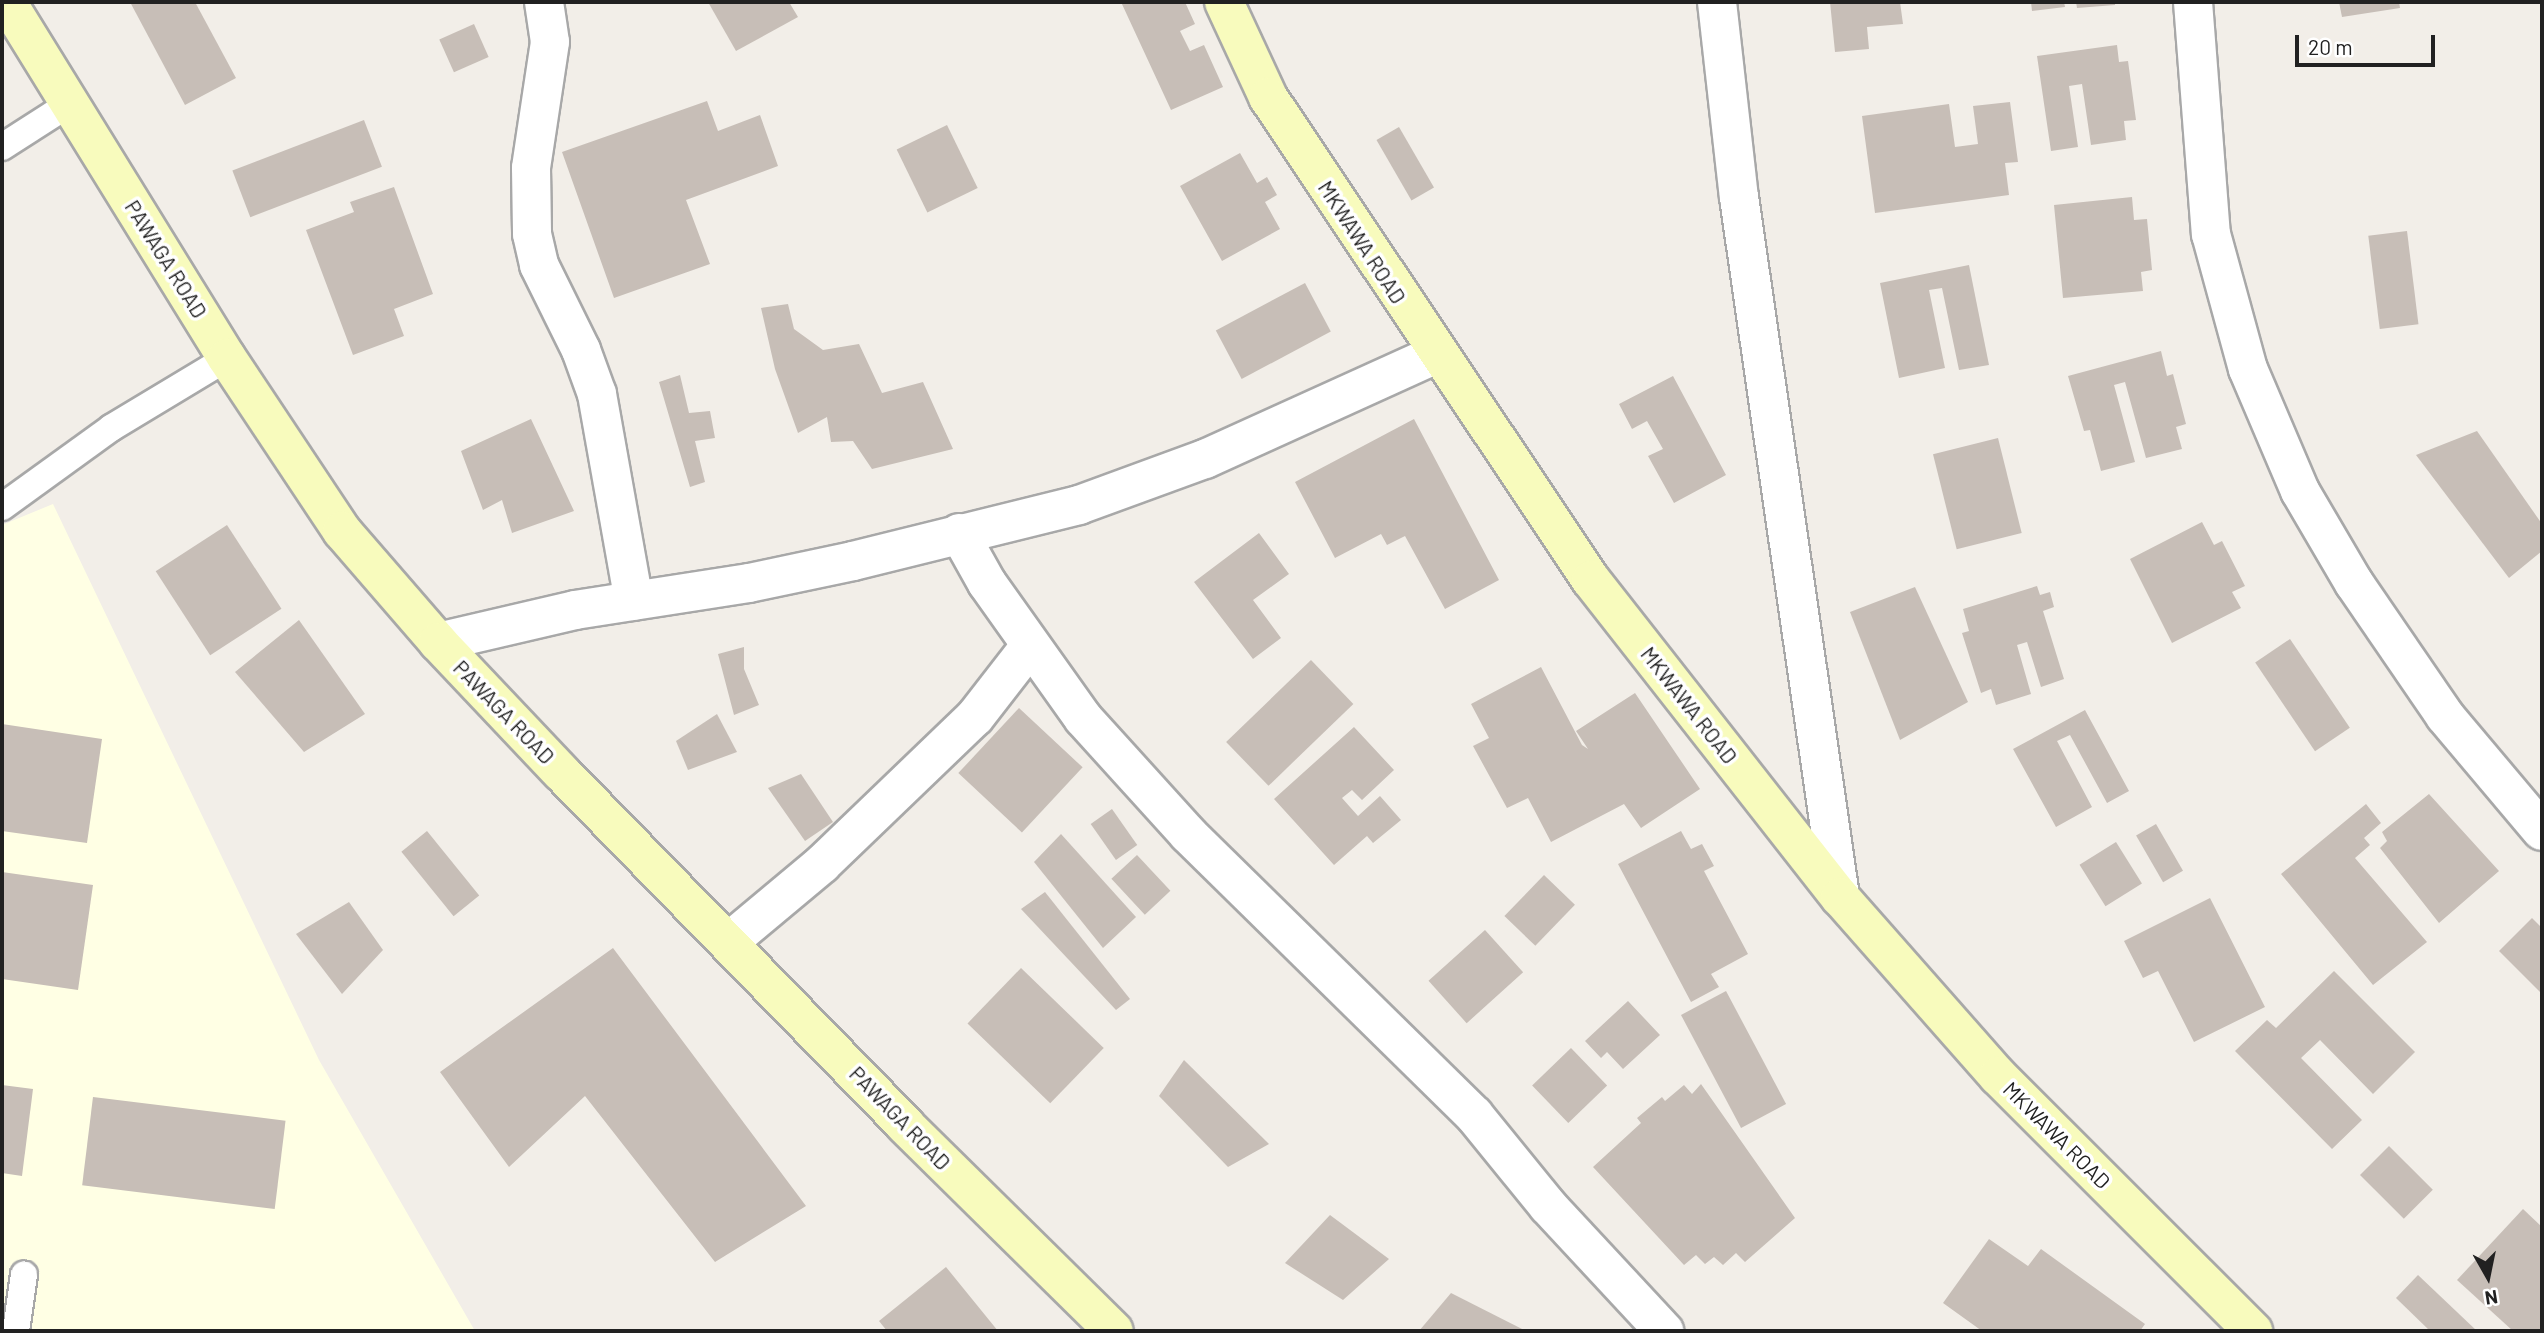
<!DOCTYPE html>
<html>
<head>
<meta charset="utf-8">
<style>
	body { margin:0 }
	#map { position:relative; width:2544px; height:1333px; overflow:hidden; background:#f2eee8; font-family:Barlow,sans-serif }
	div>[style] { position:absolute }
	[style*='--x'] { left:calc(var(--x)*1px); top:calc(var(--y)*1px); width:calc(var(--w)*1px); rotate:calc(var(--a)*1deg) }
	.education>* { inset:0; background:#ffffe4 }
	.building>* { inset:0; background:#c7beb7; transform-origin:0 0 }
	.roads { filter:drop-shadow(2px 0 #a8a8a8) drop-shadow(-2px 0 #a8a8a8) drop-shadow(0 2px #a8a8a8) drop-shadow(0 -2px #a8a8a8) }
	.lane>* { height:26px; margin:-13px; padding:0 13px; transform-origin:13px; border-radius:13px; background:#fff }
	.street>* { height:38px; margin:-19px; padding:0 19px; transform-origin:19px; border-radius:19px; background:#fff }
	.secondary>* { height:38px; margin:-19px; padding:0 19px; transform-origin:19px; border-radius:19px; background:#f8fbbd }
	span { translate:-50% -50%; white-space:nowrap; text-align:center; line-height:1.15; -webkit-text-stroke:7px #fff; paint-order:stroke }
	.street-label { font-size:21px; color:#212121 }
	.frame { position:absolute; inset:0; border:4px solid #212121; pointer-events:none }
	.north { position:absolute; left:2453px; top:1242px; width:70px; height:70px; -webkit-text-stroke:5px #fff; paint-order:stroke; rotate:171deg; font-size:19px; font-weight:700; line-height:28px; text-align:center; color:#212121 }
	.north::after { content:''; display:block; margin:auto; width:24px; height:32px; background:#212121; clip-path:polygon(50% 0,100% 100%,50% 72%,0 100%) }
	.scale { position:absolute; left:2295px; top:35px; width:140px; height:32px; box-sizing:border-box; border:4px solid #212121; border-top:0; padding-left:9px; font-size:21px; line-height:24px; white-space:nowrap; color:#212121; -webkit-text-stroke:5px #fff; paint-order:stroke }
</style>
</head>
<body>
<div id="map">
	<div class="education">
		<i style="clip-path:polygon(53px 504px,319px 1060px,475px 1331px,2px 1331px,2px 525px)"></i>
	</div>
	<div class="building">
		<i style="clip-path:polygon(130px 2px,195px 2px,236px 78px,185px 105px)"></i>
		<i style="clip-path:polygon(708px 2px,789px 2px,798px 17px,736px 51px)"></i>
		<i style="clip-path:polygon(1121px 2px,1185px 2px,1195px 24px,1180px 31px,1190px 51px,1204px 45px,1223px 87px,1171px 110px)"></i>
		<i style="clip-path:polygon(1830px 2px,1900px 2px,1903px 24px,1867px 27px,1869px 49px,1835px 52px)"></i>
		<i style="clip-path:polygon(2031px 2px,2064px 2px,2065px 7px,2032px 11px)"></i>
		<i style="clip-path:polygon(2076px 2px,2115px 2px,2115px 5px,2077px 8px)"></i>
		<i style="clip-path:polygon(2339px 2px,2399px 2px,2400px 8px,2342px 17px)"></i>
		<i style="left:474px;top:24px;width:36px;height:38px;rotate:66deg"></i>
		<i style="clip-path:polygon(2117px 45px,2119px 62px,2128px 61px,2136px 120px,2124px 121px,2126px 140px,2091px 145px,2082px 84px,2069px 86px,2078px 147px,2051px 151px,2037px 56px)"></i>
		<i style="clip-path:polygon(707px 101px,718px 131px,760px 115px,778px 166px,686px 200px,710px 264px,614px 298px,562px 152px)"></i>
		<i style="clip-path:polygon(2010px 102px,2018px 162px,2005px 163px,2009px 195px,1875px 213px,1862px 116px,1949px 104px,1955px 147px,1978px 144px,1973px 106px)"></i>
		<i style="left:364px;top:120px;width:50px;height:141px;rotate:69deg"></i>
		<i style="left:947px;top:125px;width:70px;height:56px;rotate:64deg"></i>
		<i style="left:1399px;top:127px;width:70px;height:26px;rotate:60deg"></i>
		<i style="clip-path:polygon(1240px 153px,1257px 183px,1267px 177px,1277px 195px,1265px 202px,1280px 229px,1222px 261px,1180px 186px)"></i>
		<i style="clip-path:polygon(394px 187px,433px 294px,394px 309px,404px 336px,353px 355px,306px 230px,354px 212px,350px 202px)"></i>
		<i style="clip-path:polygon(2132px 197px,2134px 220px,2147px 219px,2152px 270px,2141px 272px,2143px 291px,2063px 298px,2054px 205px)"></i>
		<i style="left:2407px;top:231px;width:94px;height:39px;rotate:83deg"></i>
		<i style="clip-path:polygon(1969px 265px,1989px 365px,1959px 370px,1942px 288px,1929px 290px,1945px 368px,1899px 378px,1880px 283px)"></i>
		<i style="left:1305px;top:283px;width:55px;height:101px;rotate:62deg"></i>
		<i style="clip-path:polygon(788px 304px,794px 329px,823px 350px,859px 344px,882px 393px,923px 382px,953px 449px,872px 469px,853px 441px,831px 442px,827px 417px,798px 433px,775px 369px,761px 308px)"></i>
		<i style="clip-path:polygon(2161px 351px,2167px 376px,2173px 374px,2186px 424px,2176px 427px,2182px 449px,2146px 458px,2125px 382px,2114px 385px,2135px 462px,2101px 471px,2090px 430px,2084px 431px,2068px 376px)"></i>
		<i style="clip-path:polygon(680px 375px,689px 413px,710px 411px,715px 438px,695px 441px,705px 482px,690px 487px,659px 382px)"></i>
		<i style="clip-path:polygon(1673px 376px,1726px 475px,1674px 503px,1648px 456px,1663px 449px,1647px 421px,1632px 429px,1619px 404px)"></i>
		<i style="clip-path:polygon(531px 419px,574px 511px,512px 533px,502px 500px,483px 510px,461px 451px)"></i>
		<i style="clip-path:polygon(1414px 419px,1499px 580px,1445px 609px,1405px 536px,1387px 545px,1381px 534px,1335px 558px,1295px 482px)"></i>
		<i style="clip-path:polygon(2477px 431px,2542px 524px,2542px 551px,2509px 578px,2416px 455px)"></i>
		<i style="left:1998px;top:438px;width:98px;height:67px;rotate:76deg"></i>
		<i style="clip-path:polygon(2202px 522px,2214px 545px,2222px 541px,2245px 586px,2232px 592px,2241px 608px,2172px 643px,2130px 559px)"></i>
		<i style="left:227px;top:525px;width:100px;height:85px;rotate:57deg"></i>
		<i style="clip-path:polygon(1259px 533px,1289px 574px,1253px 600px,1281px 638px,1253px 659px,1194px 582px)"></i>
		<i style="clip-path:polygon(2037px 586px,2040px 595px,2050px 592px,2054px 607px,2043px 611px,2064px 679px,2041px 687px,2027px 642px,2017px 645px,2031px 694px,1996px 705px,1991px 689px,1981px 693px,1962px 633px,1969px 631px,1963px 609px)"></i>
		<i style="clip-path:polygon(1915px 587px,1968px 702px,1900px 740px,1850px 612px)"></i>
		<i style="clip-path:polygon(299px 620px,365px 714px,304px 752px,235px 672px)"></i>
		<i style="left:2290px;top:639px;width:107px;height:42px;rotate:56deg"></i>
		<i style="clip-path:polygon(744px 647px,744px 669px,759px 705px,734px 715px,718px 654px)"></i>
		<i style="left:1311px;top:660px;width:61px;height:118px;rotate:46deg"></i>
		<i style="clip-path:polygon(1541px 667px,1582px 745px,1588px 749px,1576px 731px,1635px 693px,1700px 789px,1641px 828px,1624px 804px,1551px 842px,1528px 798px,1507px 808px,1473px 746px,1489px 738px,1471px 704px)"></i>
		<i style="left:1019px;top:708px;width:87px;height:89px;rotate:43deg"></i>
		<i style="clip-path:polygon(2085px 710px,2129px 791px,2107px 803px,2070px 735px,2057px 741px,2092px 807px,2056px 827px,2013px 749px)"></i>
		<i style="clip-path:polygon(717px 714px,737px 752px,688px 770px,676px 741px)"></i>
		<i style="clip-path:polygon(2px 724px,102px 739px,87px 843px,2px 831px)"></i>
		<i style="clip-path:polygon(1354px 727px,1394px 770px,1362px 800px,1352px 790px,1342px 798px,1358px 816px,1380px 796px,1401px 820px,1373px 843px,1367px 836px,1334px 865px,1274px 799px)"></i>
		<i style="clip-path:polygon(801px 774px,833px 822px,805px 841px,768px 788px)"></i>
		<i style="clip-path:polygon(2429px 794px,2499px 871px,2439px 923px,2380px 848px,2387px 841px,2382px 832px)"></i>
		<i style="clip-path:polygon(2366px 804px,2381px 823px,2364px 838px,2370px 845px,2355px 858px,2427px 942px,2373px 985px,2281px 874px)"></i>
		<i style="left:1112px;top:809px;width:44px;height:26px;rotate:55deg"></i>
		<i style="left:2156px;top:824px;width:54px;height:23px;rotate:60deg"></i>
		<i style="left:427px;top:831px;width:83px;height:33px;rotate:51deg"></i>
		<i style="clip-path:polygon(1681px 831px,1691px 849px,1702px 844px,1714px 866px,1704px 871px,1748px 954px,1711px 974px,1719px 987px,1691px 1002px,1618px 864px)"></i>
		<i style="clip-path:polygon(1061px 834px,1136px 917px,1103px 948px,1034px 862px)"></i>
		<i style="left:2116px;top:842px;width:49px;height:43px;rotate:58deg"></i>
		<i style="left:1137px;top:855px;width:49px;height:35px;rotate:47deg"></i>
		<i style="clip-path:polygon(2px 872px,93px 885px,78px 990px,2px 979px)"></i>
		<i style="left:1544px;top:875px;width:43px;height:57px;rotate:44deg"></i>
		<i style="clip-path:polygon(1045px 892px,1130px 999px,1116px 1010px,1021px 909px)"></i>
		<i style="clip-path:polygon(2210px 898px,2265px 1007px,2194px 1042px,2158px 971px,2143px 978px,2124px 941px)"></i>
		<i style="clip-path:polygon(349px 902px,383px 950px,342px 994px,296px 934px)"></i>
		<i style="clip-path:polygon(2532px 918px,2542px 928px,2542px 994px,2499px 951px)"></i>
		<i style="left:1485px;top:930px;width:57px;height:76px;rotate:48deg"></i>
		<i style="clip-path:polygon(613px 948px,806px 1206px,715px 1262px,585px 1096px,509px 1167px,440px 1072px)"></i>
		<i style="left:1021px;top:968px;width:115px;height:77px;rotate:44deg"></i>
		<i style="clip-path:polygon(2334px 971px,2415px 1052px,2373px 1094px,2320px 1040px,2301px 1058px,2362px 1120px,2332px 1149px,2235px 1051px,2267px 1020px,2276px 1028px)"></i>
		<i style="left:1726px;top:991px;width:128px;height:51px;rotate:62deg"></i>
		<i style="clip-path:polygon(1628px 1001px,1660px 1035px,1623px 1069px,1607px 1052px,1601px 1058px,1585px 1041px)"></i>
		<i style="left:1571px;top:1048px;width:52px;height:54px;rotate:46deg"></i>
		<i style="clip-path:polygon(1184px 1060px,1269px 1144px,1228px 1167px,1159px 1096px)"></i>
		<i style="clip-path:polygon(1701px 1084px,1795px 1218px,1745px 1262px,1736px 1253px,1723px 1265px,1714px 1257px,1705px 1264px,1696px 1255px,1684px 1265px,1593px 1167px,1641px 1123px,1637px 1118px,1662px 1097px,1665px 1101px,1684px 1085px,1692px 1094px)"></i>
		<i style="clip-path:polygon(2px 1085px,33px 1089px,22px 1176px,2px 1173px)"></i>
		<i style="left:93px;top:1097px;width:194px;height:89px;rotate:7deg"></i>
		<i style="left:2389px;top:1146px;width:62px;height:41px;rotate:45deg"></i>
		<i style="clip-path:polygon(2523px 1209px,2542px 1227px,2542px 1331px,2513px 1331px,2457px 1280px)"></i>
		<i style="clip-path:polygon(1330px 1215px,1389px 1259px,1343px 1300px,1285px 1263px)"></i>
		<i style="clip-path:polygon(1989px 1239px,2028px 1266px,2041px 1249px,2145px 1324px,2140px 1331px,1982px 1331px,1943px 1303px)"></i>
		<i style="clip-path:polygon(946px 1267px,998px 1331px,887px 1331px,879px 1321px)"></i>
		<i style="clip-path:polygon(2418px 1275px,2477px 1331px,2430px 1331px,2396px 1298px)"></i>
		<i style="clip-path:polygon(1451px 1293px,1526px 1331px,1419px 1331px)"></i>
	</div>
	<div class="roads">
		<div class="lane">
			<i style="--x:2;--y:147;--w:80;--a:-32.7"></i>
			<i style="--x:2;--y:507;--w:135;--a:-35.9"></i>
			<i style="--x:111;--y:428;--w:135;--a:-31.1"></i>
			<i style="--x:16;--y:1331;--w:57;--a:-81.9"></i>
		</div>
		<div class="street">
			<i style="--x:544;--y:2;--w:40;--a:81.5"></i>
			<i style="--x:550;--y:42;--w:127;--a:98.6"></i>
			<i style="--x:531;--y:168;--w:66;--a:89.1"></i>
			<i style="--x:532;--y:234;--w:32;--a:77"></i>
			<i style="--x:539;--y:265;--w:95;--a:63.7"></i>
			<i style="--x:581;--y:350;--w:47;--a:70"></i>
			<i style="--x:597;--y:394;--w:210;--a:79.9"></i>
			<i style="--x:1717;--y:2;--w:196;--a:83.6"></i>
			<i style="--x:1739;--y:197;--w:707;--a:81.79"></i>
			<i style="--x:2193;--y:2;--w:233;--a:85.6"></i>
			<i style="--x:2211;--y:234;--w:140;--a:74.7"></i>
			<i style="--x:2248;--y:369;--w:133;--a:66.9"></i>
			<i style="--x:2300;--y:491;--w:107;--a:59.6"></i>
			<i style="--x:2354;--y:583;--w:161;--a:55.6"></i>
			<i style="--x:2445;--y:716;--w:150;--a:49.9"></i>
			<i style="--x:959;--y:533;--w:57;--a:60.8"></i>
			<i style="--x:987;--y:583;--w:166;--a:54.6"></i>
			<i style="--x:1083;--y:718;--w:156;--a:47.8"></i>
			<i style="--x:1188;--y:834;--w:401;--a:44.5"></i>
			<i style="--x:1474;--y:1115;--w:117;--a:50.9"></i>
			<i style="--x:1548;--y:1206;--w:171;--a:47.1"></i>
			<i style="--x:438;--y:642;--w:141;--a:-13.1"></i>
			<i style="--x:575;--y:610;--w:176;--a:-8.8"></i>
			<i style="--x:749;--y:583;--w:106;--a:-11.9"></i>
			<i style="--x:853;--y:561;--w:233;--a:-13.9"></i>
			<i style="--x:1079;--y:505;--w:134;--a:-20.1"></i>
			<i style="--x:1205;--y:459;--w:254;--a:-24.4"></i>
			<i style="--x:730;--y:941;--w:120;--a:-39.9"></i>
			<i style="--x:822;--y:864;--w:212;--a:-43.9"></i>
			<i style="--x:975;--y:717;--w:90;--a:-52.2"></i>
		</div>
		<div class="secondary">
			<i style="--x:7;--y:2;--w:418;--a:58.3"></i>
			<i style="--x:227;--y:358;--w:208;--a:56.4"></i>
			<i style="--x:342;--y:531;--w:147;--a:49.1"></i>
			<i style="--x:438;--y:642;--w:179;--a:46.6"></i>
			<i style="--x:561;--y:772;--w:493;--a:45.7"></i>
			<i style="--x:905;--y:1125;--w:293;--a:44.6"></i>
			<i style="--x:1224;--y:2;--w:105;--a:65.1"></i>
			<i style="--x:1268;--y:97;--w:581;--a:56.23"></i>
			<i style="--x:1591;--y:580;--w:403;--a:51.9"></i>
			<i style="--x:1840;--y:897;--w:239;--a:48.6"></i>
			<i style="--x:1998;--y:1076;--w:361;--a:45"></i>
		</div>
	</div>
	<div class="street-label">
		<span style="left:1362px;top:242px;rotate:57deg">MKWAWA ROAD</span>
		<span style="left:166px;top:259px;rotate:58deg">PAWAGA ROAD</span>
		<span style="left:1689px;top:705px;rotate:52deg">MKWAWA ROAD</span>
		<span style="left:504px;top:712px;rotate:46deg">PAWAGA ROAD</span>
		<span style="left:900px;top:1118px;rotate:46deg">PAWAGA ROAD</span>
		<span style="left:2057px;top:1135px;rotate:45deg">MKWAWA ROAD</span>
	</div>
	<div class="frame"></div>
	<div class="north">N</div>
	<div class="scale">20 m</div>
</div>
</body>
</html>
